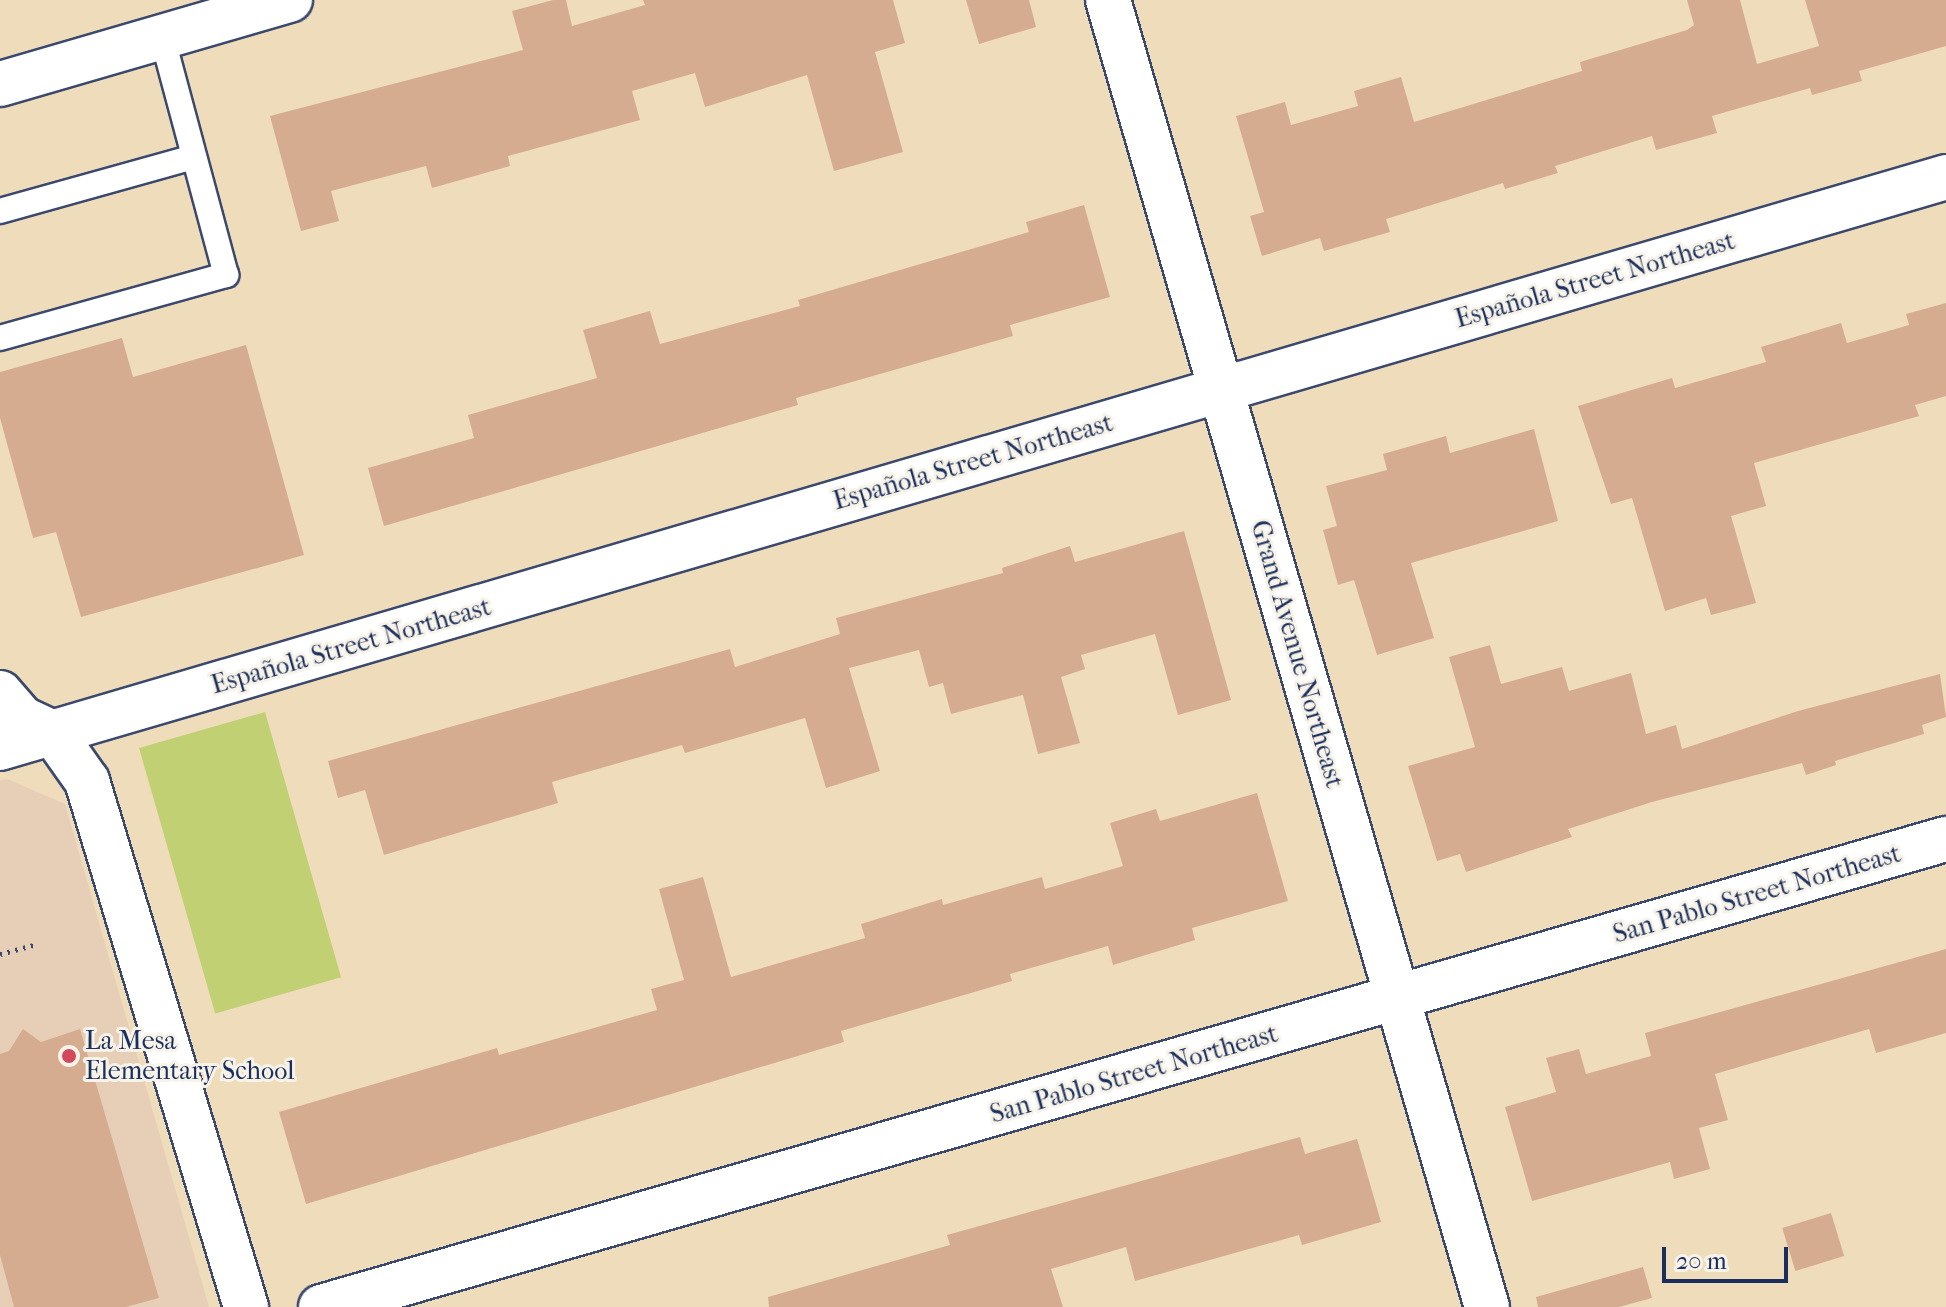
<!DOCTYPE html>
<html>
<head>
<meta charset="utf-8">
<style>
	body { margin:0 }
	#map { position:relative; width:1946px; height:1307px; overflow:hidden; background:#efdcbb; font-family:"IM FELL French Canon",serif }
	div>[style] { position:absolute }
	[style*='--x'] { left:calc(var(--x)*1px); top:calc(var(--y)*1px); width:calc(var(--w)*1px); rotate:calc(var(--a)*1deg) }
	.built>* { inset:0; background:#e7cfb7 }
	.green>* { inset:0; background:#c0d073; transform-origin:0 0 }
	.building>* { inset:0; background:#d6ac91; transform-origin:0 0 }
	.path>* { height:5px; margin-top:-2.5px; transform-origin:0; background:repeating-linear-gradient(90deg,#3b496c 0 2px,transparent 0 8px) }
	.roads { filter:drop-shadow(2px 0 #3b496c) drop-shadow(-2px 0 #3b496c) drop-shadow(0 2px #3b496c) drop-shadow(0 -2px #3b496c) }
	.service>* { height:24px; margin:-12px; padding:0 12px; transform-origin:12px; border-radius:12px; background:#fff }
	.minor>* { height:44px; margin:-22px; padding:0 22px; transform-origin:22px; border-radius:22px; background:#fff }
	.tertiary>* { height:44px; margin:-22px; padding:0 22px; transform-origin:22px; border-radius:22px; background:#fff }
	.dots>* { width:22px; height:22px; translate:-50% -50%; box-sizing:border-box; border:4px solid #f7f3e8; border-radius:50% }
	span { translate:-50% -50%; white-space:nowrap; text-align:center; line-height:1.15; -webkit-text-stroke:6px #f7f3e8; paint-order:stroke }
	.street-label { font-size:26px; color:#1b2f5e }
	.poi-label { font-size:26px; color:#1b2f5e }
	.left { translate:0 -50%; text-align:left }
	.scale { position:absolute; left:1662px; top:1247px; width:126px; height:36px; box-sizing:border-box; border:4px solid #1b2f5e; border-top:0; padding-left:10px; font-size:24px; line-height:28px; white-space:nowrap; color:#1b2f5e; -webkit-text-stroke:6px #f7f3e8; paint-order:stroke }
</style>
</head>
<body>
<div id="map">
	<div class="built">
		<i style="clip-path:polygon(7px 779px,65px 804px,209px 1307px,0 1307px,0 781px)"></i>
	</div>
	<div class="green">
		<i style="left:265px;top:712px;width:276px;height:131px;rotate:74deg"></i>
	</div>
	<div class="building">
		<i style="clip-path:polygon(553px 0,566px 0,572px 26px,645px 5px,643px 0,893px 0,905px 43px,875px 52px,903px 152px,834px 171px,807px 75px,705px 107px,695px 73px,632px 91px,640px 120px,508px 156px,510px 166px,432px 188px,426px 166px,331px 191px,339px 221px,301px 231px,270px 116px,523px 50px,512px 11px)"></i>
		<i style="clip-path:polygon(966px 0,1029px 0,1036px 27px,979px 44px)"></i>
		<i style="clip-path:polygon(1687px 0,1740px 0,1757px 64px,1819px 46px,1805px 0,1946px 0,1946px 46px,1859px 71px,1862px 81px,1812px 95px,1810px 88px,1712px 116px,1717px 133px,1656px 150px,1652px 136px,1555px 166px,1558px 173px,1505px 189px,1503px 183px,1386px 219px,1390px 232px,1324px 251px,1320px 238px,1262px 256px,1250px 216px,1264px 212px,1236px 116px,1285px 102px,1291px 125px,1358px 106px,1354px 91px,1401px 77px,1414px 122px,1582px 71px,1580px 62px,1687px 30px,1694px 25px)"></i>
		<i style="clip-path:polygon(1084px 205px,1110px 297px,1010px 325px,1013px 336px,796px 398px,798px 405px,384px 526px,368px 468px,474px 438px,468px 415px,597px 378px,583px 330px,650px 311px,660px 344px,800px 306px,798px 300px,1029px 232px,1026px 222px)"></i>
		<i style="clip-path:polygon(1946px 303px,1946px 396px,1915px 405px,1919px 416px,1754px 463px,1766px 506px,1731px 516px,1756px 603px,1711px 615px,1706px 598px,1665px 611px,1632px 498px,1611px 504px,1578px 406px,1672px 378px,1675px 388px,1766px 362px,1761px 347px,1841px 323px,1847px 343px,1909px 325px,1906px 314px)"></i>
		<i style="clip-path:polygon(122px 338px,133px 377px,246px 345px,304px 555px,81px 617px,56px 532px,33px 538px,0 418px,0 372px)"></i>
		<i style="clip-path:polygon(1534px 429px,1558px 521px,1411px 563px,1434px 638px,1377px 655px,1354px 580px,1338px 585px,1323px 530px,1337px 526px,1326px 486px,1387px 470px,1383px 454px,1446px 436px,1450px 453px)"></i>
		<i style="clip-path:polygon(1184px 531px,1231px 700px,1178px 715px,1155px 634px,1081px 655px,1085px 669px,1061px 677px,1080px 743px,1038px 754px,1023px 695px,951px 714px,943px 683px,929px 687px,919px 650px,849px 668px,880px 771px,826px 788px,805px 718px,685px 753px,682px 745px,552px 782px,558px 803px,384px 855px,365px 790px,338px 798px,328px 761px,730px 649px,735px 667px,840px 634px,836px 618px,1003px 573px,1002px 568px,1070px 546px,1075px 562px)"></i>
		<i style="clip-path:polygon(1490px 645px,1501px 684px,1562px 667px,1569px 691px,1631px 673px,1646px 734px,1676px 725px,1682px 749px,1798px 711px,1940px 674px,1946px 717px,1922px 725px,1924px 734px,1835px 761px,1836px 765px,1806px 775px,1802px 763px,1652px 802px,1568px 829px,1572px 837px,1466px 872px,1460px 854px,1437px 861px,1408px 766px,1475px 747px,1449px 657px)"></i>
		<i style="clip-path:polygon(1257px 793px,1288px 901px,1192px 928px,1195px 940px,1113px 965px,1108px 946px,1010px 974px,1012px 981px,841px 1031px,844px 1042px,306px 1204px,279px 1112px,497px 1048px,499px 1055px,657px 1010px,651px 989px,684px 980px,659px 889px,703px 877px,731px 977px,865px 938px,861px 924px,942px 899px,943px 905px,1042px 877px,1045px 889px,1123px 866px,1110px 823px,1156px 809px,1160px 821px)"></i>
		<i style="clip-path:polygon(1946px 949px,1946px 1033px,1876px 1053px,1869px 1029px,1715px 1074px,1728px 1120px,1699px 1128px,1710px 1169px,1674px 1179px,1670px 1162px,1532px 1201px,1505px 1107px,1556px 1092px,1546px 1058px,1579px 1049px,1586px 1074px,1651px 1056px,1645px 1033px)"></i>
		<i style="clip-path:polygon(23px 1029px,41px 1042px,80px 1029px,159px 1298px,126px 1307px,14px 1307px,0 1255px,0 1054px,9px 1051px)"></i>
		<i style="clip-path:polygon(1300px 1137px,1305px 1154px,1357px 1139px,1381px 1222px,1302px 1245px,1299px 1235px,1135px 1281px,1126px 1247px,1051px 1269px,1063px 1307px,769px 1307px,768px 1297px,950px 1245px,947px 1235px)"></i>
		<i style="left:1831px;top:1213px;width:45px;height:51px;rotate:73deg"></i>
		<i style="clip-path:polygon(1643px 1267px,1652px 1298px,1619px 1307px,1538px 1307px,1536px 1297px)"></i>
	</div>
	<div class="path">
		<i style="--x:0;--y:954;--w:38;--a:-15"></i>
	</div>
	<div class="roads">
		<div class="service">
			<i style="--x:0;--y:211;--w:201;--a:-15.6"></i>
			<i style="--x:0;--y:338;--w:235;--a:-15.6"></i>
			<i style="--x:226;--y:275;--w:247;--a:-105"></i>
		</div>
		<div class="minor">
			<i style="--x:1108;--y:0;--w:1361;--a:73.83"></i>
			<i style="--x:0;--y:84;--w:302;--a:-16.2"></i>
			<i style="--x:0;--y:748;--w:2028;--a:-16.35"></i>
			<i style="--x:321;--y:1307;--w:1691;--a:-16.07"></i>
		</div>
		<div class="tertiary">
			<i style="--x:0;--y:693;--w:35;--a:49"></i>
			<i style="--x:23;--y:719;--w:33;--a:25"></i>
			<i style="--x:53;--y:733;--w:59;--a:54.7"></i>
			<i style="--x:87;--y:781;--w:550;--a:73.18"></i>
		</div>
	</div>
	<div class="dots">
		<i style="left:69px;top:1056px;background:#d1495b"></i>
	</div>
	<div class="street-label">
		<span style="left:1595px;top:280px;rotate:-16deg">Española Street Northeast</span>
		<span style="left:973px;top:462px;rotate:-16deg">Española Street Northeast</span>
		<span style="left:351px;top:646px;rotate:-16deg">Española Street Northeast</span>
		<span style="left:1297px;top:654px;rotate:74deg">Grand Avenue Northeast</span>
		<span style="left:1757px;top:894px;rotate:-16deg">San Pablo Street Northeast</span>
		<span style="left:1134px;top:1074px;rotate:-16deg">San Pablo Street Northeast</span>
	</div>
	<div class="poi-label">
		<span class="left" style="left:85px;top:1056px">La Mesa<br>Elementary School</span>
	</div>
	<div class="scale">20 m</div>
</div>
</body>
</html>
